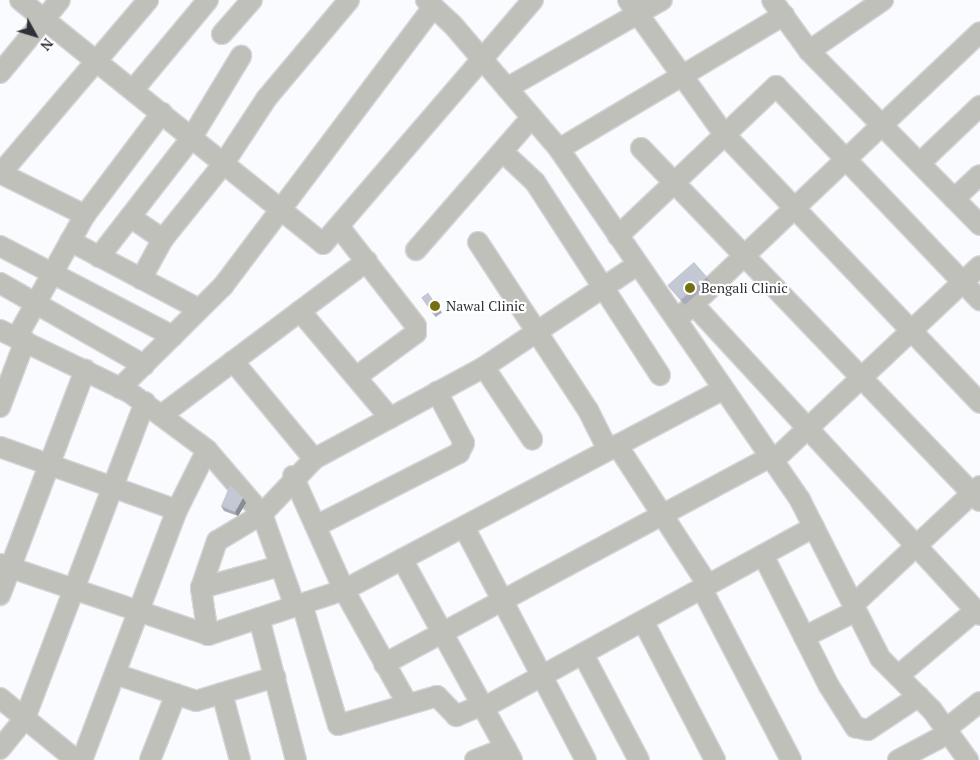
<!DOCTYPE html>
<html>
<head>
<meta charset="utf-8">
<style>
	body { margin:0 }
	#map { position:relative; width:980px; height:760px; overflow:hidden; background:#fafbfe; font-family:"PT Serif",serif }
	div>[style] { position:absolute }
	[style*='--x'] { left:calc(var(--x)*1px); top:calc(var(--y)*1px); width:calc(var(--w)*1px); rotate:calc(var(--a)*1deg) }
	.roads { filter:drop-shadow(1px 0 #d5d7da) drop-shadow(-1px 0 #d5d7da) drop-shadow(0 1px #d5d7da) drop-shadow(0 -1px #d5d7da) }
	.minor>* { height:20px; margin:-10px; padding:0 10px; transform-origin:10px; border-radius:10px; background:#c0c0bb }
	.wall>* { inset:0; background:#a9acb6; transform-origin:0 0 }
	.shaded-wall>* { inset:0; background:#898c94 }
	.building>* { inset:0; background:#c4c8d4; transform-origin:0 0 }
	.dots>* { width:14px; height:14px; translate:-50% -50%; box-sizing:border-box; border:2px solid #fff; border-radius:50% }
	span { translate:-50% -50%; white-space:nowrap; text-align:center; line-height:1.15; -webkit-text-stroke:4.5px #fff; paint-order:stroke }
	.poi-label { font-size:14px; color:#2f3136 }
	.left { translate:0 -50%; text-align:left }
	.north { position:absolute; left:10px; top:10px; width:50px; height:50px; -webkit-text-stroke:4px #fff; paint-order:stroke; rotate:129deg; font-size:14px; font-weight:700; line-height:20px; text-align:center; color:#2f3136 }
	.north::after { content:''; display:block; margin:auto; width:18px; height:22px; background:#2f3136; clip-path:polygon(50% 0,100% 100%,50% 72%,0 100%) }
</style>
</head>
<body>
<div id="map">
	<div class="roads">
		<div class="minor">
			<i style="--x:20;--y:0;--w:389;--a:38.8"></i>
			<i style="--x:323;--y:244;--w:322;--a:-49.3"></i>
			<i style="--x:426;--y:0;--w:35;--a:43"></i>
			<i style="--x:452;--y:24;--w:165;--a:49.4"></i>
			<i style="--x:559;--y:149;--w:426;--a:55.5"></i>
			<i style="--x:800;--y:500;--w:177;--a:63.1"></i>
			<i style="--x:880;--y:658;--w:74;--a:45"></i>
			<i style="--x:932;--y:710;--w:62;--a:54.2"></i>
			<i style="--x:628;--y:0;--w:165;--a:54.4"></i>
			<i style="--x:724;--y:134;--w:371;--a:46.4"></i>
			<i style="--x:772;--y:0;--w:63;--a:54"></i>
			<i style="--x:809;--y:51;--w:244;--a:45.5"></i>
			<i style="--x:222;--y:34;--w:45;--a:-48.6"></i>
			<i style="--x:809;--y:51;--w:90;--a:-34.6"></i>
			<i style="--x:0;--y:73;--w:94;--a:-50.6"></i>
			<i style="--x:507;--y:88;--w:178;--a:-29.6"></i>
			<i style="--x:133;--y:90;--w:117;--a:-50.2"></i>
			<i style="--x:641;--y:148;--w:489;--a:46.2"></i>
			<i style="--x:559;--y:149;--w:262;--a:-30.8"></i>
			<i style="--x:503;--y:152;--w:44;--a:43.2"></i>
			<i style="--x:535;--y:182;--w:230;--a:57.1"></i>
			<i style="--x:920;--y:163;--w:83;--a:-43.5"></i>
			<i style="--x:0;--y:173;--w:95;--a:26.3"></i>
			<i style="--x:1;--y:173;--w:227;--a:-49.6"></i>
			<i style="--x:954;--y:199;--w:35;--a:-43"></i>
			<i style="--x:130;--y:217;--w:40;--a:34"></i>
			<i style="--x:340;--y:228;--w:124;--a:52.2"></i>
			<i style="--x:416;--y:326;--w:7;--a:90"></i>
			<i style="--x:416;--y:333;--w:74;--a:143.7"></i>
			<i style="--x:618;--y:236;--w:218;--a:-43.5"></i>
			<i style="--x:776;--y:86;--w:296;--a:46.4"></i>
			<i style="--x:70;--y:241;--w:146;--a:27.8"></i>
			<i style="--x:478;--y:242;--w:201;--a:56.8"></i>
			<i style="--x:588;--y:410;--w:45;--a:63.4"></i>
			<i style="--x:0;--y:246;--w:195;--a:27.5"></i>
			<i style="--x:416;--y:250;--w:176;--a:-48.9"></i>
			<i style="--x:99;--y:257;--w:152;--a:-52.2"></i>
			<i style="--x:192;--y:137;--w:95;--a:-58.8"></i>
			<i style="--x:141;--y:279;--w:46;--a:-61.2"></i>
			<i style="--x:163;--y:239;--w:97;--a:-51.2"></i>
			<i style="--x:224;--y:163;--w:77;--a:-56.7"></i>
			<i style="--x:266;--y:99;--w:129;--a:-50"></i>
			<i style="--x:0;--y:283;--w:166;--a:29.7"></i>
			<i style="--x:693;--y:304;--w:423;--a:47.3"></i>
			<i style="--x:300;--y:311;--w:140;--a:49.9"></i>
			<i style="--x:684;--y:313;--w:408;--a:-43.5"></i>
			<i style="--x:0;--y:330;--w:143;--a:25.7"></i>
			<i style="--x:129;--y:392;--w:97;--a:36.6"></i>
			<i style="--x:207;--y:450;--w:84;--a:49.3"></i>
			<i style="--x:262;--y:514;--w:98;--a:70.3"></i>
			<i style="--x:17;--y:337;--w:140;--a:-60.9"></i>
			<i style="--x:85;--y:215;--w:128;--a:-53"></i>
			<i style="--x:233;--y:361;--w:127;--a:50.4"></i>
			<i style="--x:484;--y:367;--w:87;--a:56.3"></i>
			<i style="--x:120;--y:388;--w:145;--a:-44.7"></i>
			<i style="--x:223;--y:286;--w:349;--a:-53"></i>
			<i style="--x:0;--y:407;--w:71;--a:-69.3"></i>
			<i style="--x:163;--y:414;--w:255;--a:-36.9"></i>
			<i style="--x:617;--y:445;--w:167;--a:57"></i>
			<i style="--x:0;--y:447;--w:188;--a:19.6"></i>
			<i style="--x:773;--y:461;--w:284;--a:-43.3"></i>
			<i style="--x:293;--y:476;--w:125;--a:65.9"></i>
			<i style="--x:344;--y:590;--w:129;--a:60.9"></i>
			<i style="--x:316;--y:526;--w:161;--a:-27"></i>
			<i style="--x:459;--y:453;--w:11;--a:-63"></i>
			<i style="--x:464;--y:443;--w:58;--a:-117.9"></i>
			<i style="--x:464;--y:527;--w:263;--a:62.4"></i>
			<i style="--x:763;--y:555;--w:147;--a:63.3"></i>
			<i style="--x:829;--y:686;--w:49;--a:57.6"></i>
			<i style="--x:855;--y:727;--w:13;--a:13"></i>
			<i style="--x:868;--y:730;--w:61;--a:-33.7"></i>
			<i style="--x:402;--y:559;--w:229;--a:61.3"></i>
			<i style="--x:0;--y:564;--w:220;--a:18.8"></i>
			<i style="--x:208;--y:635;--w:143;--a:-18.3"></i>
			<i style="--x:344;--y:590;--w:429;--a:-27.9"></i>
			<i style="--x:201;--y:588;--w:82;--a:-15.6"></i>
			<i style="--x:702;--y:589;--w:193;--a:62.5"></i>
			<i style="--x:0;--y:595;--w:241;--a:-69.3"></i>
			<i style="--x:302;--y:604;--w:126;--a:73.4"></i>
			<i style="--x:338;--y:725;--w:103;--a:-16.3"></i>
			<i style="--x:437;--y:696;--w:28;--a:46"></i>
			<i style="--x:456;--y:716;--w:30;--a:-23"></i>
			<i style="--x:853;--y:605;--w:174;--a:-43.1"></i>
			<i style="--x:259;--y:618;--w:147;--a:75.4"></i>
			<i style="--x:643;--y:621;--w:157;--a:62.6"></i>
			<i style="--x:208;--y:635;--w:48;--a:-98.5"></i>
			<i style="--x:201;--y:588;--w:50;--a:-71.2"></i>
			<i style="--x:217;--y:541;--w:52;--a:-31"></i>
			<i style="--x:262;--y:514;--w:76;--a:-46.6"></i>
			<i style="--x:314;--y:459;--w:193;--a:-28.4"></i>
			<i style="--x:484;--y:367;--w:184;--a:-33.7"></i>
			<i style="--x:804;--y:637;--w:58;--a:-26.6"></i>
			<i style="--x:583;--y:654;--w:120;--a:62.2"></i>
			<i style="--x:384;--y:664;--w:438;--a:-28.2"></i>
			<i style="--x:115;--y:674;--w:85;--a:18.4"></i>
			<i style="--x:196;--y:701;--w:83;--a:-16.9"></i>
			<i style="--x:898;--y:676;--w:102;--a:-40.2"></i>
			<i style="--x:222;--y:693;--w:69;--a:75"></i>
			<i style="--x:0;--y:698;--w:98;--a:39.2"></i>
			<i style="--x:485;--y:707;--w:375;--a:-28.7"></i>
			<i style="--x:946;--y:729;--w:43;--a:-38.5"></i>
			<i style="--x:0;--y:749;--w:40;--a:-51"></i>
			<i style="--x:25;--y:718;--w:338;--a:-69.2"></i>
			<i style="--x:82;--y:760;--w:267;--a:-69.2"></i>
			<i style="--x:177;--y:510;--w:67;--a:-63.4"></i>
			<i style="--x:150;--y:760;--w:71;--a:-68.5"></i>
			<i style="--x:475;--y:760;--w:33;--a:-21"></i>
			<i style="--x:898;--y:760;--w:58;--a:-27.9"></i>
		</div>
	</div>
	<div class="wall">
		<i style="clip-path:polygon(707px 277px,710px 282px,685px 305px,668px 286px)"></i>
		<i style="left:428px;top:293px;width:24px;height:8px;rotate:54deg"></i>
		<i style="clip-path:polygon(243px 498px,246px 503px,238px 516px,224px 511px,221px 506px)"></i>
	</div>
	<div class="shaded-wall">
		<i style="clip-path:polygon(243px 498px,246px 503px,238px 516px,235px 512px)"></i>
	</div>
	<div class="building">
		<i style="left:694px;top:262px;width:20px;height:35px;rotate:49deg"></i>
		<i style="left:428px;top:293px;width:21px;height:8px;rotate:55deg"></i>
		<i style="clip-path:polygon(230px 485px,243px 498px,235px 512px,221px 506px)"></i>
	</div>
	<div class="dots">
		<i style="left:690px;top:288px;background:#746f10"></i>
		<i style="left:435px;top:306px;background:#746f10"></i>
	</div>
	<div class="poi-label">
		<span class="left" style="left:701px;top:288px">Bengali Clinic</span>
		<span class="left" style="left:446px;top:306px">Nawal Clinic</span>
	</div>
	<div class="north">N</div>
</div>
</body>
</html>
